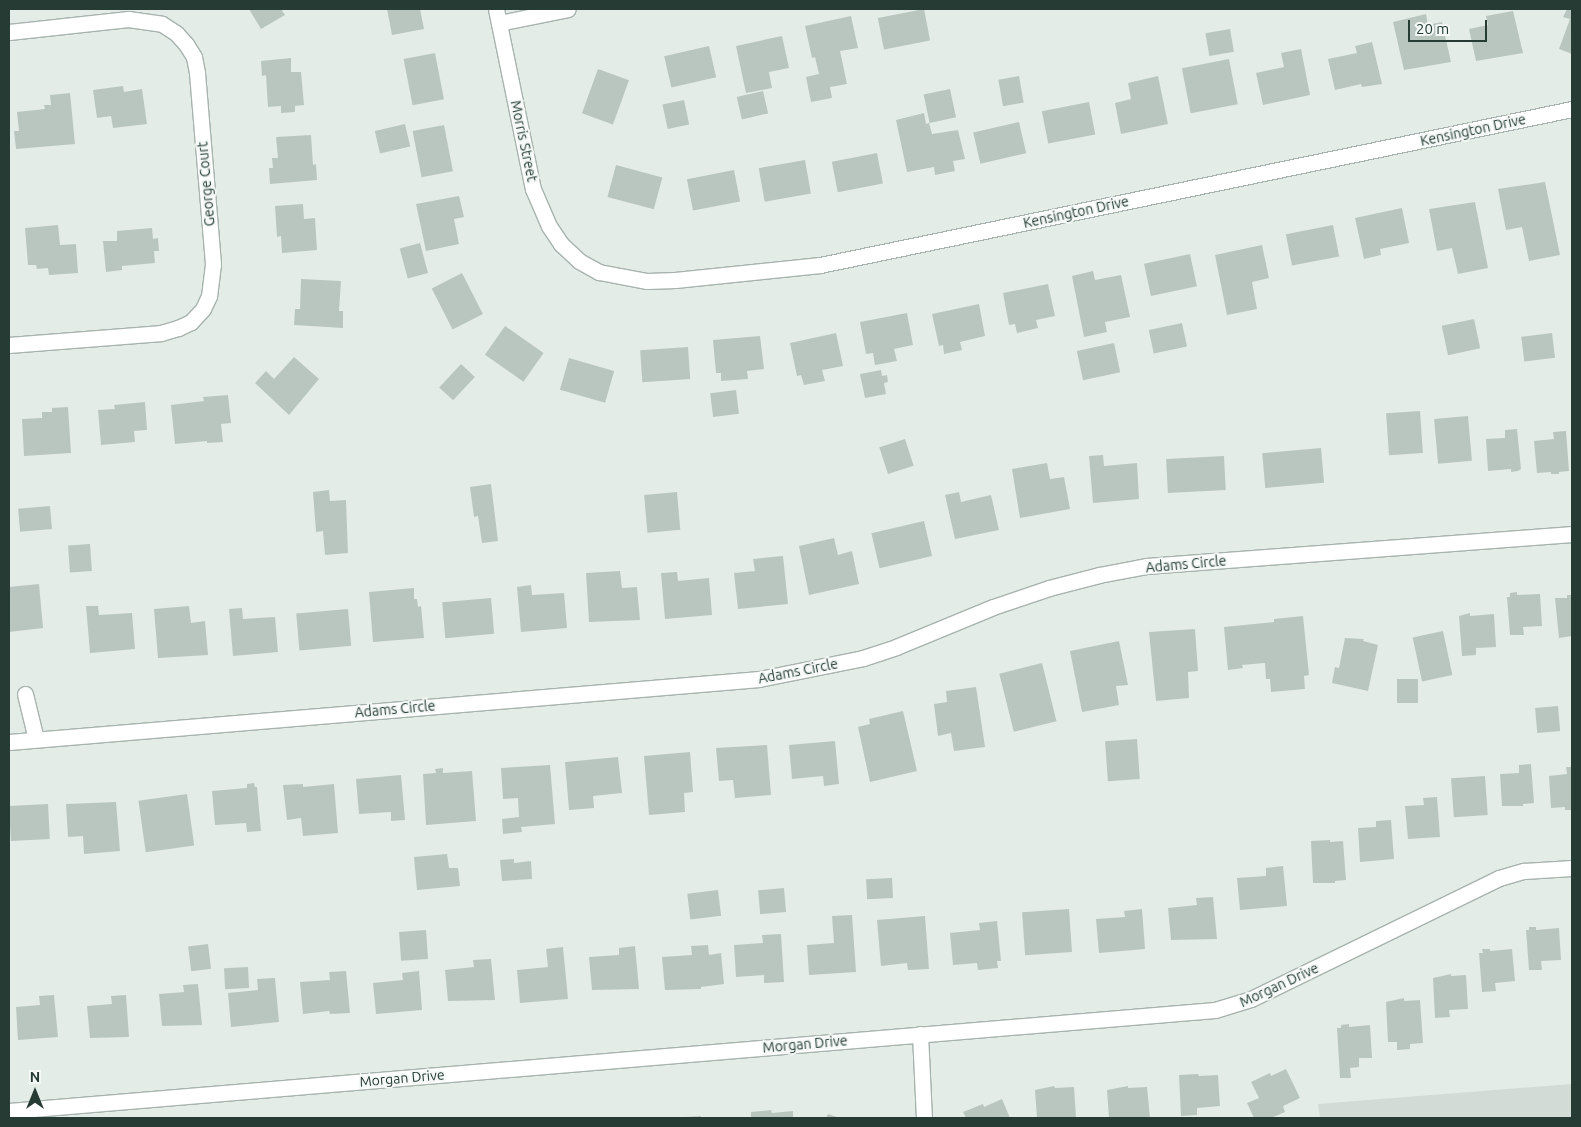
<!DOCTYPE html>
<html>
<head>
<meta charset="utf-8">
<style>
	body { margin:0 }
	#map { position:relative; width:1581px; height:1127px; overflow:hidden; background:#e4ece7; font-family:Ubuntu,sans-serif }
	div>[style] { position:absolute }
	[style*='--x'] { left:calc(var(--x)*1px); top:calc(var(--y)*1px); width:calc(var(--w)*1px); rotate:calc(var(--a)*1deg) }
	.built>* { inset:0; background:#d2dbd6 }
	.building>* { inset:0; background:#b9c6c0; transform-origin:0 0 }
	.roads { filter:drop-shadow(1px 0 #a7b3ae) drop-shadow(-1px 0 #a7b3ae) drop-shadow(0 1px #a7b3ae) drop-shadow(0 -1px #a7b3ae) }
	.minor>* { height:15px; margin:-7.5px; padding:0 7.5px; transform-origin:7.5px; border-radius:7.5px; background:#fff }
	span { translate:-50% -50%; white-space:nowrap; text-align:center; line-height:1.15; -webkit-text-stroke:4px #f4f8f6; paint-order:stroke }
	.street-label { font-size:14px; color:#253b34 }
	.frame { position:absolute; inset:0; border:10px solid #253b34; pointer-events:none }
	.north { position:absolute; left:10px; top:1067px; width:50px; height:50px; -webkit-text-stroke:4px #f4f8f6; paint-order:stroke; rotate:0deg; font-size:14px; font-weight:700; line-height:20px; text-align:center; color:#253b34 }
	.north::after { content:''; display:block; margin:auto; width:18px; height:22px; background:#253b34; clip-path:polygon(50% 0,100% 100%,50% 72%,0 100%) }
	.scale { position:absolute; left:1408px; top:20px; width:79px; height:22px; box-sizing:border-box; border:2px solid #253b34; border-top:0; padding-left:6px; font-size:15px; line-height:18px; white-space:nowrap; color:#253b34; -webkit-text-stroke:4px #f4f8f6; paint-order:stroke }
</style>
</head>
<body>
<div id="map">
	<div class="built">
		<i style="clip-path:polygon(1572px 1084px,1572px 1118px,1320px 1118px,1318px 1104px)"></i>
	</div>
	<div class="building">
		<i style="clip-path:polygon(249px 9px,281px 9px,285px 15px,261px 29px)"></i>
		<i style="clip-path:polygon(387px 9px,420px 9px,424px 29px,392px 35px)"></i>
		<i style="left:924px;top:9px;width:32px;height:47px;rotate:79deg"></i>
		<i style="clip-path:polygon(1567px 9px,1572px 9px,1572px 54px,1559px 49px,1570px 19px,1563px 17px)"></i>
		<i style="clip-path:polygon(1513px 11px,1523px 53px,1476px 61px,1469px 29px,1488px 25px,1486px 16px)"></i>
		<i style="clip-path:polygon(1426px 14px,1428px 25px,1442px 22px,1451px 62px,1404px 70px,1393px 22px)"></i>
		<i style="clip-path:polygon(851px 16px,858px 48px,840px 51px,847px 84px,830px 87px,832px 98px,811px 102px,806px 77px,819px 74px,815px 57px,812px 58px,805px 26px)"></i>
		<i style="left:1230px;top:29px;width:23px;height:25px;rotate:80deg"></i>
		<i style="clip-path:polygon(782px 36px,789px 68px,769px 72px,772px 88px,746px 93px,736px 46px)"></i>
		<i style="clip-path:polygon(1372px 42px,1382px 84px,1362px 87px,1361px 84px,1335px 90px,1328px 59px,1357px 53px,1355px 46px)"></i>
		<i style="left:709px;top:46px;width:32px;height:46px;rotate:77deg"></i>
		<i style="clip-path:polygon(1301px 49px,1310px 95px,1263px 105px,1256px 73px,1284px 67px,1281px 53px)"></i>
		<i style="left:435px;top:53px;width:47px;height:32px;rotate:79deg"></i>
		<i style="clip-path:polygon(291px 58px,291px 72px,301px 72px,304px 105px,295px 106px,295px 112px,281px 113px,281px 106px,268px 107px,266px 75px,262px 76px,261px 61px)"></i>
		<i style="left:1229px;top:59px;width:46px;height:48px;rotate:79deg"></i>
		<i style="left:598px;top:69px;width:33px;height:47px;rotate:20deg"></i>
		<i style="left:1019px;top:76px;width:27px;height:21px;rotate:80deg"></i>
		<i style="clip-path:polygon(1158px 76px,1168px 124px,1121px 134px,1115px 103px,1131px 99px,1128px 83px)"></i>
		<i style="clip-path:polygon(123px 86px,124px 92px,142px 89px,147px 124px,113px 128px,111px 116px,97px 118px,93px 90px)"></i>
		<i style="left:950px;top:89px;width:29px;height:27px;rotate:78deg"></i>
		<i style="left:763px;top:91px;width:23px;height:27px;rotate:77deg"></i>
		<i style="clip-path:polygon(70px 93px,75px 144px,16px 149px,14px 131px,19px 131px,17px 112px,45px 109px,44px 105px,51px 105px,50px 95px)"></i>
		<i style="left:684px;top:100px;width:25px;height:22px;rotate:78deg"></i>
		<i style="left:1089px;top:102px;width:33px;height:48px;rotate:79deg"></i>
		<i style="clip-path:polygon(924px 113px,926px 124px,929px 123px,932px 134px,958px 130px,965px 159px,953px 161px,955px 171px,935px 175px,934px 167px,907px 172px,896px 120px)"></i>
		<i style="left:1019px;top:122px;width:32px;height:47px;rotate:77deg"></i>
		<i style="left:405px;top:124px;width:23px;height:31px;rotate:77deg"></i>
		<i style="left:444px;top:125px;width:47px;height:32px;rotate:79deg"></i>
		<i style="clip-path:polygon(311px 135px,313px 165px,316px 164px,317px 180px,270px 184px,269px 168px,273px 168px,272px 158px,278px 158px,276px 137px)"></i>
		<i style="left:877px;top:153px;width:31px;height:46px;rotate:79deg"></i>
		<i style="left:805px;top:160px;width:34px;height:47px;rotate:80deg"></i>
		<i style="left:616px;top:165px;width:48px;height:33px;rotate:15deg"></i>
		<i style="left:734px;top:170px;width:32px;height:48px;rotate:79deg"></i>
		<i style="clip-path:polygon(1545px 182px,1560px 255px,1529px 261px,1522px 227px,1506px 230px,1498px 189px)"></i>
		<i style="clip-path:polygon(459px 196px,464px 217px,454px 219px,459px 244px,426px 251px,416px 204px)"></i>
		<i style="clip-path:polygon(1475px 202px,1488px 268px,1458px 274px,1452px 248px,1437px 251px,1429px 209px)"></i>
		<i style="clip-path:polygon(303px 204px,304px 219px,315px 218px,317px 250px,282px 253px,281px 236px,277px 237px,275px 206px)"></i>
		<i style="clip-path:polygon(1402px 208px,1409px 243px,1380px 249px,1381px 255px,1364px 259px,1355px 218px)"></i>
		<i style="clip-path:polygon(58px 225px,60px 245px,76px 244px,78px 273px,49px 275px,48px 268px,37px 269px,36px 265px,28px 265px,25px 228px)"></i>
		<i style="left:1333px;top:225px;width:32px;height:48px;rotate:79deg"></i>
		<i style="clip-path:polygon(152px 228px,153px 239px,158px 238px,159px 251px,154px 251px,155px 263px,122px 266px,122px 270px,106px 272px,103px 241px,117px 241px,117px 231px)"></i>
		<i style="left:420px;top:243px;width:31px;height:21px;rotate:75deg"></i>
		<i style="clip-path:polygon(1262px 245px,1269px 278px,1252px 282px,1257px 309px,1227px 315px,1215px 255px)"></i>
		<i style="left:1190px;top:254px;width:33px;height:47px;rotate:78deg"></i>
		<i style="clip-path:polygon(1093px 271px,1095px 280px,1121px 275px,1130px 317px,1105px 322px,1107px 332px,1084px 337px,1072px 276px)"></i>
		<i style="left:462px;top:273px;width:46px;height:34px;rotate:63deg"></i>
		<i style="clip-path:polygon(301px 279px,341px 281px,339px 311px,343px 311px,343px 328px,294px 325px,295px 309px,300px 309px)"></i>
		<i style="clip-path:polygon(1048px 284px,1055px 316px,1036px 320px,1038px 328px,1017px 333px,1015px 324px,1009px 325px,1003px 293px)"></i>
		<i style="clip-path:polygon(979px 304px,985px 336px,960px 342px,962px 350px,944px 354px,943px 345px,939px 346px,932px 314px)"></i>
		<i style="clip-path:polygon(907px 313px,913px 345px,894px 349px,897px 361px,875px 365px,873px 353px,866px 354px,860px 322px)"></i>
		<i style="left:1474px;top:319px;width:30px;height:33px;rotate:78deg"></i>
		<i style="left:1182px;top:323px;width:24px;height:34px;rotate:78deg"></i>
		<i style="left:505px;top:326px;width:47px;height:35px;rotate:35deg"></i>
		<i style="clip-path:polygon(836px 333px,843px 366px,822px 370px,825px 381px,804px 385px,801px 375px,797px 376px,790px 343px)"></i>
		<i style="left:1552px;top:333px;width:25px;height:31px;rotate:83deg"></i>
		<i style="clip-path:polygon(760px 336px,764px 369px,747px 371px,748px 379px,721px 381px,721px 373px,716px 373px,713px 340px)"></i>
		<i style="left:1114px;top:343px;width:30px;height:38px;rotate:78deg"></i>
		<i style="left:688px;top:347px;width:32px;height:48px;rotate:86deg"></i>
		<i style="clip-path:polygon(294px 357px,319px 379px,289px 415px,255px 383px,266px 371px,274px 379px)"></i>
		<i style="left:569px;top:358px;width:47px;height:33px;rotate:16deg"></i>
		<i style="left:461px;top:364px;width:19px;height:32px;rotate:43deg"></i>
		<i style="clip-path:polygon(881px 370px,882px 376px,887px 375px,888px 382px,884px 383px,886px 394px,865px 398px,860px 374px)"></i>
		<i style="left:736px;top:390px;width:24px;height:26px;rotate:83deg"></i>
		<i style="clip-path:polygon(228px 395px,231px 423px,221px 424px,223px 442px,207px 443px,207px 441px,175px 444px,171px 405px,204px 401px,203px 397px)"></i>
		<i style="clip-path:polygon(145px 402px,147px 430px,134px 431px,135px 442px,101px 445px,98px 410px,115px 409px,114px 405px)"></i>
		<i style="clip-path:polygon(68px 407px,71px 453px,24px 456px,22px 419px,42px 418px,42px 412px,52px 412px,52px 408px)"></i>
		<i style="left:1420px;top:411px;width:42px;height:34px;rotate:86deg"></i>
		<i style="left:1468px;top:416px;width:45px;height:34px;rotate:85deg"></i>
		<i style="clip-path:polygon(1517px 429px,1521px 469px,1518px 471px,1511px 472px,1511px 469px,1488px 471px,1486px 439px,1505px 438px,1505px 430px)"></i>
		<i style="clip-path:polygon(1566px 431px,1569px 471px,1559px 472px,1559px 474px,1551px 474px,1551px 472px,1537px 473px,1534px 441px,1554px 439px,1553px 432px)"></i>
		<i style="left:905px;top:439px;width:28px;height:27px;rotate:72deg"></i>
		<i style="left:1321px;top:448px;width:35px;height:59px;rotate:85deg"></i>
		<i style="clip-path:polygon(1103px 455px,1104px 466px,1137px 463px,1139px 499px,1093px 503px,1089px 456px)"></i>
		<i style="left:1224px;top:456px;width:34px;height:58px;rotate:87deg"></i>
		<i style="clip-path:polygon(1047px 463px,1050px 479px,1064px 477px,1070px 509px,1020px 518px,1012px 469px)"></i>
		<i style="clip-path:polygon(491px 484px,498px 541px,482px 543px,478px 516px,474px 517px,470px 487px)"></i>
		<i style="clip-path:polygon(329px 490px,330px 501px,346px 500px,348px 553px,325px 555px,323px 531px,316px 532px,313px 492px)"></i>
		<i style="left:677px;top:492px;width:38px;height:33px;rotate:85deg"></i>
		<i style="clip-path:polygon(959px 492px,961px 502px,991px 495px,999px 530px,955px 539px,945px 495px)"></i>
		<i style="left:50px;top:506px;width:23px;height:32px;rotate:85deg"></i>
		<i style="left:924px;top:521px;width:36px;height:54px;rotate:77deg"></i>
		<i style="clip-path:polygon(834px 538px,838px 555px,852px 551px,859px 584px,809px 595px,799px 546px)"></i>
		<i style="left:90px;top:544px;width:27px;height:22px;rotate:86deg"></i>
		<i style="clip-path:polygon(783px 556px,788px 604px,738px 609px,734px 573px,755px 571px,753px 559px)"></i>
		<i style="clip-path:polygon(620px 571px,622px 588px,637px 587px,640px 620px,589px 622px,586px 573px)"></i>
		<i style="clip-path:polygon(677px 572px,678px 581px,709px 578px,712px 615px,665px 619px,661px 573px)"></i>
		<i style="clip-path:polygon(39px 584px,43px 628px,9px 632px,9px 587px)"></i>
		<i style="clip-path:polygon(531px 585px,532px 595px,564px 593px,567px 628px,521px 632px,517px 587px)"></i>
		<i style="clip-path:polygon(414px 588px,414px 599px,417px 599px,418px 607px,421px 606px,424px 638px,373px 642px,369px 592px)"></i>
		<i style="clip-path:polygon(1517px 592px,1517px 595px,1540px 594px,1542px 626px,1523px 627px,1524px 635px,1510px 635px,1507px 597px,1510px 597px,1510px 593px)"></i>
		<i style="clip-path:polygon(1567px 595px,1572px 595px,1572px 636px,1559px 638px,1555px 598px,1567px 598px)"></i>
		<i style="left:491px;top:598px;width:36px;height:49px;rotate:85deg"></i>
		<i style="clip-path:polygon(86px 606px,98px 606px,99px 615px,132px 613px,135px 649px,90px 653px)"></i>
		<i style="clip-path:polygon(189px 606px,191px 623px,205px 621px,208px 655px,158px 658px,154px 609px)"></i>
		<i style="clip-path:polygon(242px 608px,243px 619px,275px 617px,278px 652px,233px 656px,229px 609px)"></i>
		<i style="left:348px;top:609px;width:37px;height:52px;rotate:85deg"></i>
		<i style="clip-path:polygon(1470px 613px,1470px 616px,1494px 614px,1496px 647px,1476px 648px,1476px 655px,1462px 656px,1459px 616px)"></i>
		<i style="clip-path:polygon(1303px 616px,1309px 675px,1304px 676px,1305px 689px,1271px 692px,1270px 679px,1266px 679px,1265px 663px,1242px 665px,1243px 668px,1228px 670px,1224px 627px,1274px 622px,1274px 619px)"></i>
		<i style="clip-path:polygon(1195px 629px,1198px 671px,1188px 672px,1189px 698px,1156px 701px,1149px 632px)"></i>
		<i style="left:1443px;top:631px;width:45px;height:31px;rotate:78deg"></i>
		<i style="clip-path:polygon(1345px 638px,1364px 639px,1363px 641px,1378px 645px,1368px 691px,1332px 683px,1335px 667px,1339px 668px)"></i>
		<i style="clip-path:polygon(1119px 641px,1128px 685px,1116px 686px,1119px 705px,1082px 712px,1070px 651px)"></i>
		<i style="left:1042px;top:663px;width:60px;height:44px;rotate:76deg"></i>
		<i style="left:1418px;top:679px;width:24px;height:21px;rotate:90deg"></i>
		<i style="clip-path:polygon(976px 687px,985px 747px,954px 751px,951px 733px,938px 736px,934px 704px,947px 702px,946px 691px)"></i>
		<i style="left:1558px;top:706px;width:25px;height:23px;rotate:85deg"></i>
		<i style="clip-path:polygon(903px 711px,917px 771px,870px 782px,858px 727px,870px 724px,869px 719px)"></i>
		<i style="left:1137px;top:739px;width:40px;height:32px;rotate:86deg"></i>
		<i style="clip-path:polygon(835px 741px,839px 784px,824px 786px,823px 776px,792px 779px,789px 745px)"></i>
		<i style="clip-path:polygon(767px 745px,771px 795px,735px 798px,733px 780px,719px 781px,716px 748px)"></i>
		<i style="clip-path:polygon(690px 752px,693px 792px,684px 793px,685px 812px,649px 815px,644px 756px)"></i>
		<i style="clip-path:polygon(618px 757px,622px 793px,593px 796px,594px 808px,569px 810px,565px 762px)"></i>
		<i style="clip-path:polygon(1531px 764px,1534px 803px,1523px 804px,1523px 806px,1502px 806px,1500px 774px,1519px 773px,1519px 765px)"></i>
		<i style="clip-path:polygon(550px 765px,555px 824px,521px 827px,522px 832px,503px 834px,502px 819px,519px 817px,518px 798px,503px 799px,501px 768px)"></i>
		<i style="clip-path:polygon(1566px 767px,1572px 767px,1571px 810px,1565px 810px,1565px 807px,1551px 808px,1549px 776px,1567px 774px)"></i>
		<i style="clip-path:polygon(443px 768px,443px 773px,472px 771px,476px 821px,426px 825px,423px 774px,436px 773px,435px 769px)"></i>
		<i style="clip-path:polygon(401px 775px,405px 820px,391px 821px,391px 812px,359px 814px,356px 779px)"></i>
		<i style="left:1485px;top:776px;width:39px;height:34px;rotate:86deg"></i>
		<i style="clip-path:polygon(254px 783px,255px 787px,257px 787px,261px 831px,247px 832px,246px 823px,215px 825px,212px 791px,247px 788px,247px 784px)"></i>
		<i style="clip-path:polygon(303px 784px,303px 787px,334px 784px,338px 833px,303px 836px,301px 818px,287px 820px,283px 785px)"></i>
		<i style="left:187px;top:794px;width:52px;height:49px;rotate:82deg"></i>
		<i style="clip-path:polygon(1437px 797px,1440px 837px,1408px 839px,1405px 806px,1424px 805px,1423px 798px)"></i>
		<i style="clip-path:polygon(116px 802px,120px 851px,84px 854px,83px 836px,68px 837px,66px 804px)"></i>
		<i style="left:48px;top:804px;width:35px;height:39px;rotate:87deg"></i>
		<i style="clip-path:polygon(1391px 820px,1394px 859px,1360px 862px,1358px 828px,1376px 827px,1376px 821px)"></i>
		<i style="clip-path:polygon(1330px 840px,1330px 842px,1343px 841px,1346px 880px,1335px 881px,1335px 883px,1313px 883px,1311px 841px)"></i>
		<i style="clip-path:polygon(447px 854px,449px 868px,458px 868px,460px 886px,417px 890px,414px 857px)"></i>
		<i style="clip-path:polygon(514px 859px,514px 863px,531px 861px,532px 879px,502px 881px,500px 860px)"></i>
		<i style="clip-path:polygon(1283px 866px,1287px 906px,1240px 910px,1237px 878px,1266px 876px,1266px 868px)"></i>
		<i style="left:892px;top:878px;width:20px;height:26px;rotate:87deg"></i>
		<i style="left:784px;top:888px;width:24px;height:26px;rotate:85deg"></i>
		<i style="left:718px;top:890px;width:26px;height:31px;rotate:83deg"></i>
		<i style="clip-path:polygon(1213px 897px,1217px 939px,1171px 940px,1168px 908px,1197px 905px,1196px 898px)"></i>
		<i style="left:1069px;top:909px;width:43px;height:47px;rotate:86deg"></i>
		<i style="clip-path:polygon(1142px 909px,1145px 949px,1099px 953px,1096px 919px,1125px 917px,1124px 911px)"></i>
		<i style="clip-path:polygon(852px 915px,856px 972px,809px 975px,807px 945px,834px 943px,832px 916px)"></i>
		<i style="clip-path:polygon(925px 916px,929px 969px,908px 970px,907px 963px,881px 966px,877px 920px)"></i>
		<i style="clip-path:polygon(997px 921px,1001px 961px,997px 961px,998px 968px,978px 970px,977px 963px,953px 965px,950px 933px,980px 930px,979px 923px)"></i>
		<i style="clip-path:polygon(1529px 927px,1536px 927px,1536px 930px,1559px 928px,1561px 960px,1541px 961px,1542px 970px,1529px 970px,1526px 930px,1529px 930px)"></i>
		<i style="left:426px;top:930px;width:29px;height:27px;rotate:86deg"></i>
		<i style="clip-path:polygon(781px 934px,784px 982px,764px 983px,764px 975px,736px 977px,734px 945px,763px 943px,762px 935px)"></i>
		<i style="left:208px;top:944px;width:25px;height:20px;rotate:83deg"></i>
		<i style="clip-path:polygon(708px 945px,709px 955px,721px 953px,724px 984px,701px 987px,701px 989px,665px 990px,662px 957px,692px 955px,691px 946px)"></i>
		<i style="clip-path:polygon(635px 946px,639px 989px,592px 990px,589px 957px,619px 955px,619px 948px)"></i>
		<i style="clip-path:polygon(563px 947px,568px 999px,520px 1003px,517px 970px,548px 967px,546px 949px)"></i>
		<i style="clip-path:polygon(1482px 949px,1490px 949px,1490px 951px,1512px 949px,1515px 981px,1495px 983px,1496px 991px,1482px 992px,1479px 953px,1483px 953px)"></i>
		<i style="clip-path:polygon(491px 959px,495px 1000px,448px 1001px,445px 970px,474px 967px,473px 960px)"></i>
		<i style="left:248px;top:967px;width:21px;height:24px;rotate:87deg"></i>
		<i style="clip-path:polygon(346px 971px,350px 1013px,330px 1014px,329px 1011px,303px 1014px,300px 982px,330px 980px,329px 972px)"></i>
		<i style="clip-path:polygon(419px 971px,422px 1010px,376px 1014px,373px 983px,403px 980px,402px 973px)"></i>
		<i style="clip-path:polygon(1451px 974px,1451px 976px,1466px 975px,1468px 1009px,1449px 1010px,1450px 1017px,1435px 1018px,1433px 978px)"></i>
		<i style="clip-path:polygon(275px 978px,279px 1022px,231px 1027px,228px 993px,258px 990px,257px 979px)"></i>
		<i style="clip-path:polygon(198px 984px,202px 1025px,162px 1026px,159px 994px,184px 992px,183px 985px)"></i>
		<i style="clip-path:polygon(54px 995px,58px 1037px,18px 1040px,16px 1007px,40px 1005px,39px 996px)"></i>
		<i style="clip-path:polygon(126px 995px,129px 1037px,90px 1038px,87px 1006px,112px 1004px,111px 996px)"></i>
		<i style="clip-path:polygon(1404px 998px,1404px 1001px,1420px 1000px,1423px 1043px,1410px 1044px,1410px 1049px,1397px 1050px,1397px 1042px,1388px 1042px,1386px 1002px)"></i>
		<i style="clip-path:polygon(1349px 1024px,1349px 1027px,1370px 1025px,1372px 1058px,1359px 1058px,1359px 1067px,1350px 1068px,1351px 1078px,1340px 1078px,1337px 1028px,1341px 1028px,1341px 1025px)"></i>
		<i style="clip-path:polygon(1286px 1069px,1300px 1098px,1283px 1106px,1285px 1112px,1271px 1118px,1254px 1118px,1247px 1103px,1259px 1098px,1251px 1082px,1270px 1073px,1271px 1076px)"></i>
		<i style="clip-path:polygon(1198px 1074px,1199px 1076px,1218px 1075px,1220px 1106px,1197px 1108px,1197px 1115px,1181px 1116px,1179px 1075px)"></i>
		<i style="clip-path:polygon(1054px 1086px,1055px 1088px,1074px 1087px,1076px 1118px,1037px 1118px,1035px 1090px)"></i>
		<i style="clip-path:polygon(1128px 1086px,1128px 1088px,1147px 1087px,1150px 1118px,1109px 1118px,1107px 1090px)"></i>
		<i style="clip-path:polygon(1002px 1099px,1010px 1118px,966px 1118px,963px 1112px,983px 1104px,984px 1107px)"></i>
		<i style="clip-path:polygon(771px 1110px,772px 1113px,793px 1111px,793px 1118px,751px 1118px,751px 1112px)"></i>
		<i style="clip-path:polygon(828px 1114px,840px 1118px,826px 1118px)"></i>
		<i style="clip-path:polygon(701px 1116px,701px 1118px,685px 1118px,685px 1117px)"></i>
	</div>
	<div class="roads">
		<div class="minor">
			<i style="--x:496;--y:9;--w:184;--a:78.4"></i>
			<i style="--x:533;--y:189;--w:40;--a:66.6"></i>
			<i style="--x:549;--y:226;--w:22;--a:56"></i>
			<i style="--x:561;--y:244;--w:25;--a:43"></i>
			<i style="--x:579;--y:261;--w:23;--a:29"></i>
			<i style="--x:599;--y:272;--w:49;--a:10.6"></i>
			<i style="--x:647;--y:281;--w:28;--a:-2"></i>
			<i style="--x:675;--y:280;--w:146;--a:-5.9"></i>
			<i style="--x:820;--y:265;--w:768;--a:-11.72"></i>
			<i style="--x:499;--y:23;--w:70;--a:-11.5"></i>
			<i style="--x:9;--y:32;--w:120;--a:-6.2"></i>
			<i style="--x:128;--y:19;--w:34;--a:8"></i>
			<i style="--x:162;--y:24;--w:17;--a:33"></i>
			<i style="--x:176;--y:33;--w:15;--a:48"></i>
			<i style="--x:186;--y:44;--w:15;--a:58"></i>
			<i style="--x:194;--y:57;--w:16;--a:79"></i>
			<i style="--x:197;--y:73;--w:192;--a:85.2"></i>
			<i style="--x:213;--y:264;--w:32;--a:97"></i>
			<i style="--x:209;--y:296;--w:14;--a:115"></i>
			<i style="--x:203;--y:309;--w:18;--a:133"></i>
			<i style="--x:191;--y:322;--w:14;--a:155"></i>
			<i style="--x:178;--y:328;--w:18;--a:164"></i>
			<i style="--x:161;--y:333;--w:152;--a:175.5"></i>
			<i style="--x:25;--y:694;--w:46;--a:76.3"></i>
			<i style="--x:9;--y:742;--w:753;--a:-4.8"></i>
			<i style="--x:759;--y:679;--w:106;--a:-11.4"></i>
			<i style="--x:863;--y:658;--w:35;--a:-18"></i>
			<i style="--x:896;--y:647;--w:105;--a:-22.4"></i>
			<i style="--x:993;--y:607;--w:59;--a:-18.7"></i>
			<i style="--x:1049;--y:588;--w:52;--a:-14.6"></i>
			<i style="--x:1099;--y:575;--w:49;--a:-10.6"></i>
			<i style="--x:1147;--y:566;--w:426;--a:-4.3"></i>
			<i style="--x:920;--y:1034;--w:84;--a:87.3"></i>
			<i style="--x:9;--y:1111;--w:1210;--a:-4.79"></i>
			<i style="--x:1215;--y:1010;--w:38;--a:-17"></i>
			<i style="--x:1251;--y:999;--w:276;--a:-26"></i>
			<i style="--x:1499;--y:878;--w:26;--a:-16"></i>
			<i style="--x:1524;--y:871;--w:48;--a:-3.6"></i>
		</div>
	</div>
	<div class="street-label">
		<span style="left:1473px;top:130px;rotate:-12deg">Kensington Drive</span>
		<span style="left:524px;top:141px;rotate:78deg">Morris Street</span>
		<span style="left:206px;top:184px;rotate:-95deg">George Court</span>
		<span style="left:1076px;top:212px;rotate:-12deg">Kensington Drive</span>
		<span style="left:1186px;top:564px;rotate:-5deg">Adams Circle</span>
		<span style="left:798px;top:671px;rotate:-11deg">Adams Circle</span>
		<span style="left:395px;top:709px;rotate:-5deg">Adams Circle</span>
		<span style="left:1279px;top:985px;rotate:-25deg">Morgan Drive</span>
		<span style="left:805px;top:1044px;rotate:-5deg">Morgan Drive</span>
		<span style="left:402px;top:1078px;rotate:-5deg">Morgan Drive</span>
	</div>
	<div class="frame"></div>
	<div class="north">N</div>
	<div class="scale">20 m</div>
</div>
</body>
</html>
